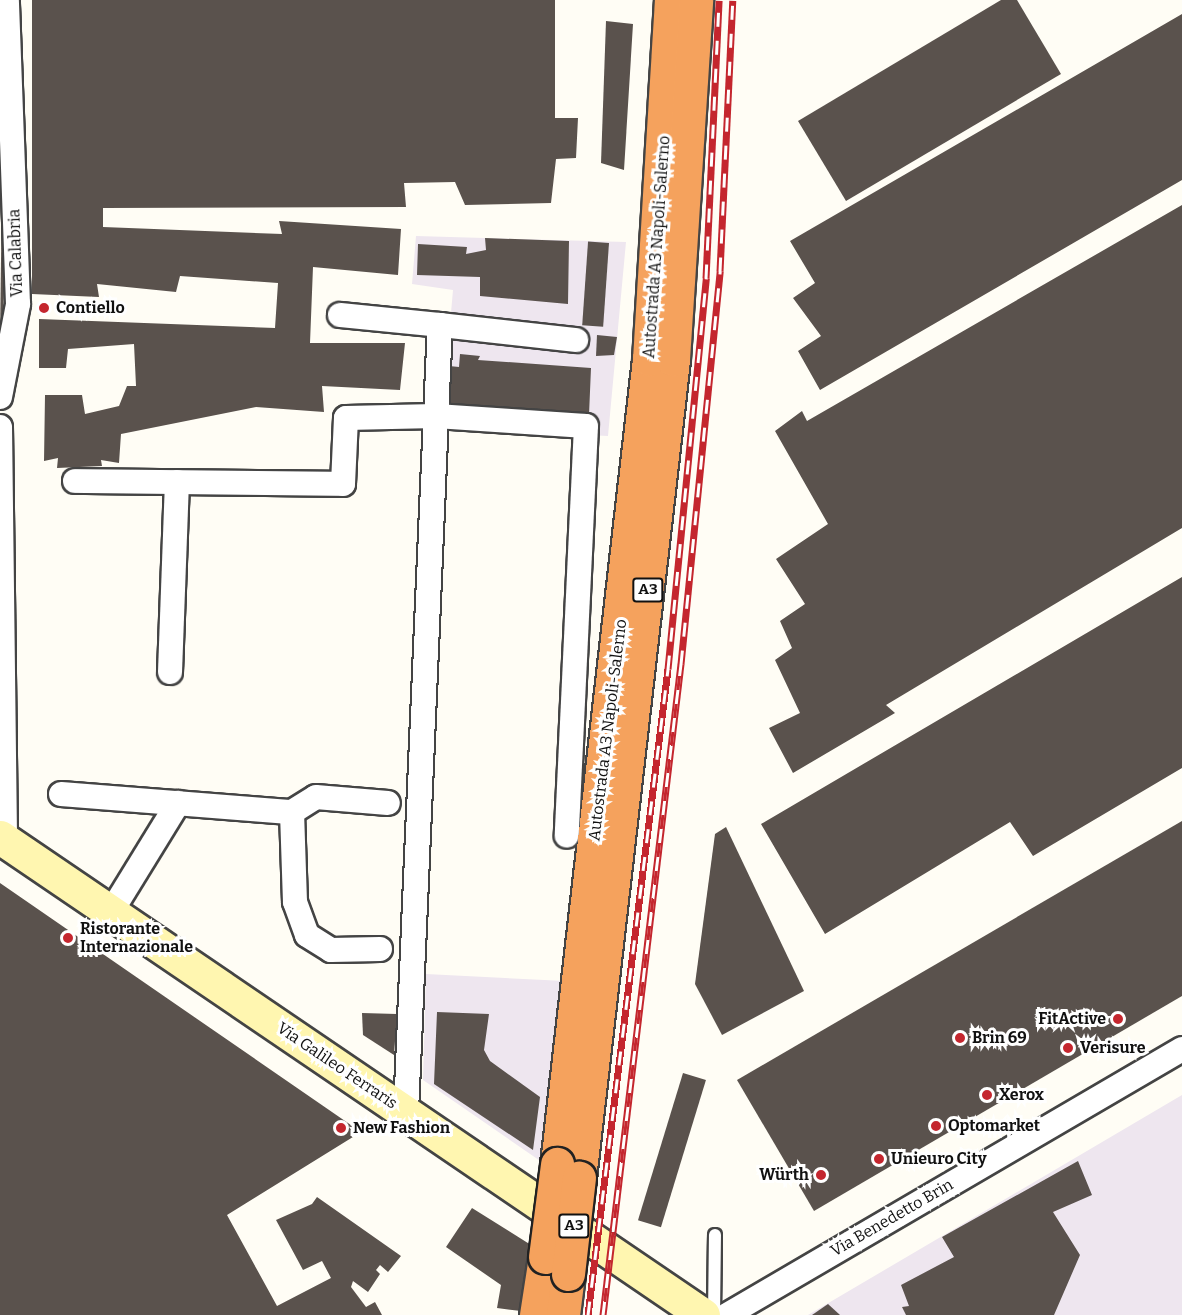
<!DOCTYPE html>
<html>
<head>
<meta charset="utf-8">
<style>
	body { margin:0 }
	#map { position:relative; width:1182px; height:1315px; overflow:hidden; background:#fffdf5; font-family:Bitter,serif }
	div>[style] { position:absolute }
	[style*='--x'] { left:calc(var(--x)*1px); top:calc(var(--y)*1px); width:calc(var(--w)*1px); rotate:calc(var(--a)*1deg) }
	.industrial>* { inset:0; background:#eee6ef }
	.building>* { inset:0; background:#5a524d; transform-origin:0 0 }
	.roads { filter:drop-shadow(2px 0 #444) drop-shadow(-2px 0 #444) drop-shadow(0 2px #444) drop-shadow(0 -2px #444) }
	.lane>* { height:12px; margin:-6px; padding:0 6px; transform-origin:6px; border-radius:6px; background:#fff }
	.street>* { height:24px; margin:-12px; padding:0 12px; transform-origin:12px; border-radius:12px; background:#fff }
	.secondary>* { height:33px; margin:-16.5px; padding:0 16.5px; transform-origin:16.5px; border-radius:16.5px; background:#fff6b0 }
	.highway>* { height:33px; margin:-16.5px; padding:0 16.5px; transform-origin:16.5px; border-radius:16.5px; background:#f5a25d }
	.rail>* { height:7px; margin-top:-3.5px; transform-origin:0; background:repeating-linear-gradient(90deg,#fff 0 14px,#c4262e 0 28px); box-sizing:border-box; border-block:2px solid #c4262e }
	.bridges { filter:drop-shadow(2px 0 #222) drop-shadow(-2px 0 #222) drop-shadow(0 2px #222) drop-shadow(0 -2px #222) }
	.highway-bridge>* { height:33px; margin:-16.5px; padding:0 16.5px; transform-origin:16.5px; border-radius:16.5px; background:#f5a25d }
	.dots>* { width:16px; height:16px; translate:-50% -50%; box-sizing:border-box; border:3px solid #fff; border-radius:50% }
	span { translate:-50% -50%; white-space:nowrap; text-align:center; line-height:1.15; -webkit-text-stroke:6px #fff; paint-order:stroke }
	.shield-label span { padding:2px 4px; background:#fff; border:2px solid; border-radius:4px; -webkit-text-stroke-width:0 }
	.shield-label { font-size:15px; color:#111; font-weight:700 }
	.street-label { font-size:16px; color:#111 }
	.poi-label { font-size:16px; color:#111; font-weight:700 }
	.left { translate:0 -50%; text-align:left }
	.right { translate:-100% -50%; text-align:right }
</style>
</head>
<body>
<div id="map">
	<div class="industrial">
		<i style="clip-path:polygon(416px 236px,626px 242px,608px 436px,451px 428px,448px 347px,453px 290px,412px 284px)"></i>
		<i style="clip-path:polygon(426px 974px,565px 981px,549px 1167px,423px 1080px)"></i>
		<i style="clip-path:polygon(1182px 1095px,1182px 1315px,808px 1315px)"></i>
	</div>
	<div class="building">
		<i style="clip-path:polygon(32px 0,555px 0,555px 118px,578px 118px,576px 158px,556px 159px,551px 203px,465px 205px,455px 182px,404px 183px,406px 207px,103px 208px,103px 227px,282px 234px,279px 221px,401px 229px,398px 275px,313px 267px,310px 343px,405px 343px,400px 390px,322px 386px,324px 412px,256px 407px,121px 434px,119px 463px,101px 460px,102px 466px,57px 468px,58px 458px,44px 461px,45px 395px,82px 395px,85px 414px,119px 406px,127px 386px,136px 386px,134px 344px,68px 349px,66px 368px,39px 368px,39px 319px,275px 328px,278px 283px,180px 276px,176px 292px,97px 284px,99px 297px,32px 294px)"></i>
		<i style="clip-path:polygon(1001px 0,1017px 0,1061px 74px,846px 201px,798px 121px)"></i>
		<i style="clip-path:polygon(1182px 14px,1182px 180px,820px 390px,798px 351px,821px 336px,793px 298px,815px 283px,790px 241px)"></i>
		<i style="clip-path:polygon(606px 21px,633px 24px,624px 170px,601px 163px)"></i>
		<i style="clip-path:polygon(2px 181px,5px 215px,3px 341px,0 340px)"></i>
		<i style="clip-path:polygon(1182px 205px,1182px 528px,886px 705px,895px 713px,793px 773px,769px 728px,800px 713px,775px 660px,792px 648px,780px 621px,805px 604px,776px 559px,828px 524px,775px 431px,802px 411px,807px 421px)"></i>
		<i style="clip-path:polygon(485px 238px,569px 241px,568px 304px,480px 296px,480px 277px,417px 275px,418px 244px,467px 247px,466px 254px,486px 250px)"></i>
		<i style="left:609px;top:243px;width:84px;height:21px;rotate:94deg"></i>
		<i style="clip-path:polygon(597px 335px,617px 337px,614px 355px,596px 356px)"></i>
		<i style="clip-path:polygon(460px 354px,480px 356px,478px 360px,591px 368px,589px 415px,448px 408px,449px 366px,459px 367px)"></i>
		<i style="clip-path:polygon(1182px 577px,1182px 768px,1033px 856px,1010px 822px,825px 934px,761px 824px)"></i>
		<i style="clip-path:polygon(1182px 821px,1182px 996px,814px 1211px,737px 1080px)"></i>
		<i style="clip-path:polygon(726px 827px,804px 991px,722px 1035px,695px 984px,715px 834px)"></i>
		<i style="clip-path:polygon(0 883px,361px 1132px,227px 1215px,277px 1306px,331px 1278px,322px 1261px,303px 1270px,276px 1220px,312px 1204px,317px 1197px,401px 1256px,388px 1272px,380px 1265px,376px 1270px,380px 1274px,368px 1292px,353px 1281px,351px 1287px,366px 1307px,375px 1302px,382px 1315px,0 1315px)"></i>
		<i style="clip-path:polygon(437px 1012px,489px 1014px,484px 1050px,490px 1061px,540px 1097px,533px 1150px,434px 1084px)"></i>
		<i style="clip-path:polygon(362px 1013px,397px 1014px,394px 1055px,363px 1035px)"></i>
		<i style="left:683px;top:1073px;width:24px;height:154px;rotate:17deg"></i>
		<i style="clip-path:polygon(1078px 1161px,1092px 1195px,1053px 1212px,1080px 1255px,1054px 1315px,906px 1315px,902px 1307px,909px 1306px,901px 1285px,954px 1257px,942px 1237px)"></i>
		<i style="clip-path:polygon(472px 1208px,531px 1245px,521px 1311px,497px 1308px,501px 1285px,446px 1247px)"></i>
		<i style="clip-path:polygon(828px 1304px,840px 1315px,812px 1315px)"></i>
	</div>
	<div class="roads">
		<div class="lane">
			<i style="--x:714;--y:1315;--w:80;--a:-89.3"></i>
		</div>
		<div class="street">
			<i style="--x:340;--y:315;--w:100;--a:5.7"></i>
			<i style="--x:0;--y:397;--w:95;--a:-79"></i>
			<i style="--x:18;--y:304;--w:304;--a:-92.1"></i>
			<i style="--x:0;--y:427;--w:414;--a:89.3"></i>
			<i style="--x:75;--y:481;--w:268;--a:0.6"></i>
			<i style="--x:343;--y:484;--w:66;--a:-87.4"></i>
			<i style="--x:346;--y:418;--w:90;--a:-1.3"></i>
			<i style="--x:436;--y:416;--w:150;--a:3.8"></i>
			<i style="--x:586;--y:426;--w:410;--a:92.7"></i>
			<i style="--x:170;--y:672;--w:190;--a:-87.9"></i>
			<i style="--x:61;--y:794;--w:232;--a:4.5"></i>
			<i style="--x:292;--y:812;--w:28;--a:-32"></i>
			<i style="--x:316;--y:797;--w:72;--a:4.8"></i>
			<i style="--x:292;--y:812;--w:90;--a:88.1"></i>
			<i style="--x:295;--y:902;--w:35;--a:70"></i>
			<i style="--x:307;--y:935;--w:28;--a:32"></i>
			<i style="--x:331;--y:950;--w:49;--a:-1.2"></i>
			<i style="--x:111;--y:912;--w:128;--a:-58.4"></i>
			<i style="--x:406;--y:1112;--w:788;--a:-87.53"></i>
			<i style="--x:440;--y:325;--w:137;--a:6.3"></i>
			<i style="--x:727;--y:1315;--w:527;--a:-30.31"></i>
		</div>
		<div class="secondary">
			<i style="--x:0;--y:837;--w:850;--a:34.21"></i>
		</div>
		<div class="highway">
			<i style="--x:557;--y:1164;--w:810;--a:-83.48"></i>
			<i style="--x:649;--y:359;--w:360;--a:-86.5"></i>
			<i style="--x:579;--y:1178;--w:824;--a:-83.45"></i>
			<i style="--x:673;--y:359;--w:360;--a:-86.3"></i>
			<i style="--x:536;--y:1315;--w:59;--a:-81.2"></i>
			<i style="--x:563;--y:1315;--w:41;--a:-83"></i>
		</div>
	</div>
	<div class="rail">
		<i style="--x:588;--y:1315;--w:651;--a:-82.94"></i>
		<i style="--x:668;--y:669;--w:393;--a:-84.4"></i>
		<i style="--x:706;--y:278;--w:278;--a:-87.3"></i>
		<i style="--x:603;--y:1315;--w:656;--a:-83.17"></i>
		<i style="--x:681;--y:664;--w:395;--a:-84.3"></i>
		<i style="--x:720;--y:271;--w:271;--a:-87.3"></i>
	</div>
	<div class="bridges">
		<div class="highway-bridge">
			<i style="--x:545;--y:1257;--w:94;--a:-82.6"></i>
			<i style="--x:568;--y:1274;--w:97;--a:-83.5"></i>
		</div>
	</div>
	<div class="dots">
		<i style="left:44px;top:308px;background:#c4262e"></i>
		<i style="left:68px;top:938px;background:#c4262e"></i>
		<i style="left:1118px;top:1019px;background:#c4262e"></i>
		<i style="left:960px;top:1038px;background:#c4262e"></i>
		<i style="left:1068px;top:1048px;background:#c4262e"></i>
		<i style="left:987px;top:1095px;background:#c4262e"></i>
		<i style="left:936px;top:1126px;background:#c4262e"></i>
		<i style="left:341px;top:1128px;background:#c4262e"></i>
		<i style="left:879px;top:1159px;background:#c4262e"></i>
		<i style="left:821px;top:1175px;background:#c4262e"></i>
	</div>
	<div class="shield-label">
		<span style="left:648px;top:590px">A3</span>
		<span style="left:574px;top:1226px">A3</span>
	</div>
	<div class="street-label">
		<span style="left:657px;top:247px;rotate:-86deg">Autostrada A3 Napoli-Salerno</span>
		<span style="left:16px;top:253px;rotate:-92deg">Via Calabria</span>
		<span style="left:608px;top:730px;rotate:-83deg">Autostrada A3 Napoli-Salerno</span>
		<span style="left:337px;top:1066px;rotate:34deg">Via Galileo Ferraris</span>
		<span style="left:892px;top:1218px;rotate:-30deg">Via Benedetto Brin</span>
	</div>
	<div class="poi-label">
		<span class="left" style="left:56px;top:308px">Contiello</span>
		<span class="left" style="left:80px;top:938px">Ristorante<br>Internazionale</span>
		<span class="right" style="left:1106px;top:1019px">FitActive</span>
		<span class="left" style="left:972px;top:1038px">Brin 69</span>
		<span class="left" style="left:1080px;top:1048px">Verisure</span>
		<span class="left" style="left:999px;top:1095px">Xerox</span>
		<span class="left" style="left:948px;top:1126px">Optomarket</span>
		<span class="left" style="left:353px;top:1128px">New Fashion</span>
		<span class="left" style="left:891px;top:1159px">Unieuro City</span>
		<span class="right" style="left:809px;top:1175px">Würth</span>
	</div>
</div>
</body>
</html>
